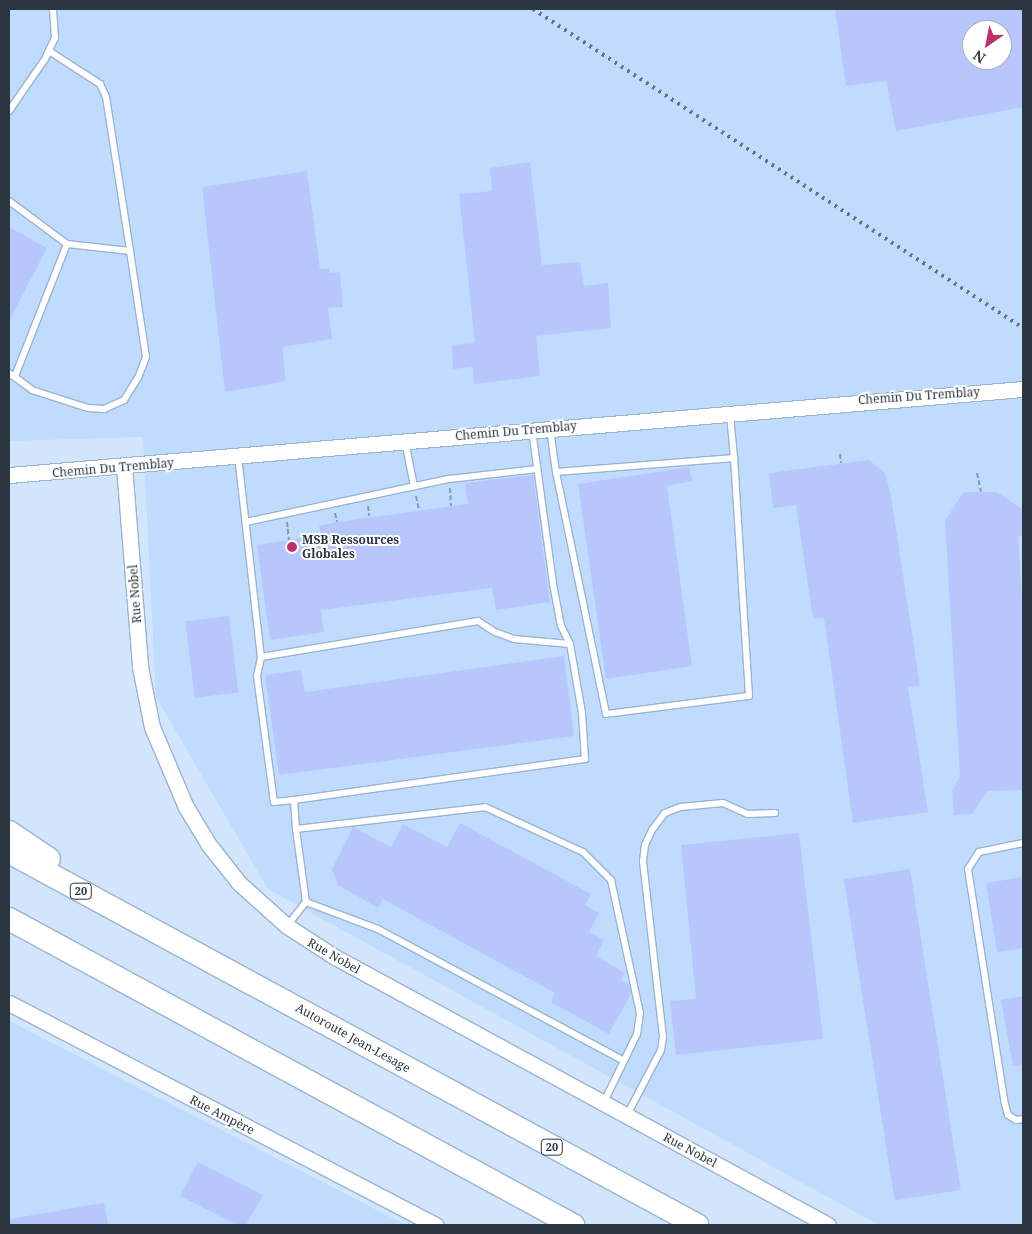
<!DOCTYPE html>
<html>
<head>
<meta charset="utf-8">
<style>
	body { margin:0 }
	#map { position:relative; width:1032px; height:1234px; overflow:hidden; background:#d1e5fc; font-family:"Noto Serif",serif }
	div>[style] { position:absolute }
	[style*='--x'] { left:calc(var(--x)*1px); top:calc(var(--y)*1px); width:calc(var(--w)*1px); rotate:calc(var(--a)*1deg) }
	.built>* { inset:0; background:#bfdcfe }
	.building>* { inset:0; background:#b8c6fe; transform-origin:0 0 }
	.path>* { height:2px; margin-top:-1px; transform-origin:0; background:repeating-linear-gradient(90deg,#8999ab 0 5px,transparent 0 7.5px) }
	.roads { filter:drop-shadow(1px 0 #9bb3ce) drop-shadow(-1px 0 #9bb3ce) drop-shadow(0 1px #9bb3ce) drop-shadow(0 -1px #9bb3ce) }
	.service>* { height:6px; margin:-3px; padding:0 3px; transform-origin:3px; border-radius:3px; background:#fff }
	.tertiary>* { height:15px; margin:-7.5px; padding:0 7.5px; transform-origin:7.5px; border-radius:7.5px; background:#fff }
	.motorway>* { height:22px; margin:-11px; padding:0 11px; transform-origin:11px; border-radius:11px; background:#fff }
	.rail>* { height:4px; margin-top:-2px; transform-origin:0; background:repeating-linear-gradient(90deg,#647281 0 2.5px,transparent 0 7.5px) }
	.dots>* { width:14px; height:14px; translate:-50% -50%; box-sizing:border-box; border:2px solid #fff; border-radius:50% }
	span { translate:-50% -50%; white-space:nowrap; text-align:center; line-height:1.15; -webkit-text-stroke:4px #fff; paint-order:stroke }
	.shield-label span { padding:1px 4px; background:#fff; border:1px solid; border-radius:4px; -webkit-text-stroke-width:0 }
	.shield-label { font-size:11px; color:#2c3641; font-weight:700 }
	.street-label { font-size:12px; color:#2c3641 }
	.poi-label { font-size:12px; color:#2c3641; font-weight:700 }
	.left { translate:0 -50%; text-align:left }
	.frame { position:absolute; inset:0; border:10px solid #2c3641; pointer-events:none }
	.north { position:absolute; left:962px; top:20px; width:50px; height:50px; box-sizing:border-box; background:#fff; border:1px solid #abafb3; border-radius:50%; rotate:213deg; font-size:14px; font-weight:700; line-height:20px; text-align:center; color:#2c3641 }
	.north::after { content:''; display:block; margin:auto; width:18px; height:22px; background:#bb316c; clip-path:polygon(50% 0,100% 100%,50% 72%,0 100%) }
</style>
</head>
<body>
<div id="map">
	<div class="built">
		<i style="clip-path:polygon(evenodd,9px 9px,1023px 9px,1023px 1225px,879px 1225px,268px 889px,156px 697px,143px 437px,9px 441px,9px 9px,972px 30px,1002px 30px,1002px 60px,972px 60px,972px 30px)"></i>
		<i style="clip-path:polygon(9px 1020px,25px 1029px,406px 1225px,9px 1225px)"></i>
	</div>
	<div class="building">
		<i style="clip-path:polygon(evenodd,835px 9px,1023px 9px,1023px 107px,896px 131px,886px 81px,846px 86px,835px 9px,972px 30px,1002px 30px,1002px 60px,972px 60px,972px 30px)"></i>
		<i style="clip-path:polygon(530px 162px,542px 265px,580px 262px,584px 286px,608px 283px,611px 328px,536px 336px,540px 376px,474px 384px,473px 367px,453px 369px,452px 345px,475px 343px,459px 194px,492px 191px,490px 168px)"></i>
		<i style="clip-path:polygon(307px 171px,320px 269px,329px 269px,329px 273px,340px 272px,343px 307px,328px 308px,332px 339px,282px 347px,286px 381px,225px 392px,202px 187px)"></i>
		<i style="clip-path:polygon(9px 227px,47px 248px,9px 321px)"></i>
		<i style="clip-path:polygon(869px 460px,885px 473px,891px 496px,920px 686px,908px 687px,928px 812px,853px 823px,824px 618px,813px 619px,796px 505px,773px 508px,769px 473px)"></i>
		<i style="clip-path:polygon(689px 467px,692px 481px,667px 486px,692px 666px,606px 679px,578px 484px)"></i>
		<i style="clip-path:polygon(533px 475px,550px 602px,496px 610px,492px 588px,321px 610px,324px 632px,270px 640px,257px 545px,321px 535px,319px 526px,337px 522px,468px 504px,465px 483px)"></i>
		<i style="clip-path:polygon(964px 492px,997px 492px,1023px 510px,1023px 536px,1018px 536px,1023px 616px,1023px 790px,987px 791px,972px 814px,954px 815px,952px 791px,960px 776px,945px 520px)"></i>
		<i style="left:229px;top:616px;width:77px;height:44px;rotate:83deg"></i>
		<i style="clip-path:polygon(564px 656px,574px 736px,279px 775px,265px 675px,301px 670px,305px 692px)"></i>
		<i style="clip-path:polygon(460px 823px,591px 894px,585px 905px,599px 913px,589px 932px,604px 940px,596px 956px,625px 973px,621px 980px,629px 985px,631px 994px,609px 1034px,551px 1002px,555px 993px,383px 899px,378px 908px,338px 885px,332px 869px,353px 827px,391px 847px,403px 824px,447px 847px)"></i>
		<i style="clip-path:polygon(799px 833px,823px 1039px,676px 1055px,670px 1001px,696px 999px,681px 845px)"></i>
		<i style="left:910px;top:869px;width:325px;height:67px;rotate:81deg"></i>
		<i style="clip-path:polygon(1023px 877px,1023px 948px,997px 952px,986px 883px)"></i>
		<i style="clip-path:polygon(1023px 996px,1023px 1065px,1013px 1066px,1001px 1000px)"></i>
		<i style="clip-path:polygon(198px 1162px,263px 1195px,246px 1225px,237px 1225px,180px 1196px)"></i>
		<i style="clip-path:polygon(104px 1203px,108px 1225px,9px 1225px,9px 1219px)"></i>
	</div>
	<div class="path">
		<i style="--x:840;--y:454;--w:9;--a:84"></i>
		<i style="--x:977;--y:473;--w:19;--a:78"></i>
		<i style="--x:450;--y:488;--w:18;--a:87"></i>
		<i style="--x:416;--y:496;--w:14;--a:78"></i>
		<i style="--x:368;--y:506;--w:10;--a:84"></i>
		<i style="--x:335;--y:513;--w:9;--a:77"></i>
		<i style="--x:287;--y:522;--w:18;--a:84"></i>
	</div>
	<div class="roads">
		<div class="service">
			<i style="--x:49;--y:51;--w:61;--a:32.9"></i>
			<i style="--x:100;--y:84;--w:14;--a:65"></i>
			<i style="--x:106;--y:97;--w:156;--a:81.1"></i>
			<i style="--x:9;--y:111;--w:63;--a:-55.3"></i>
			<i style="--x:45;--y:59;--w:23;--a:-65"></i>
			<i style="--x:55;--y:38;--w:29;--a:-94"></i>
			<i style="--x:9;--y:201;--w:72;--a:36.6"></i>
			<i style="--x:9;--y:373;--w:29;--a:36"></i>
			<i style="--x:32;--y:390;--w:59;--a:17.8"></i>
			<i style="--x:88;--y:408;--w:16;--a:4"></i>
			<i style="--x:104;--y:409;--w:22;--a:-24"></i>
			<i style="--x:124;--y:400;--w:26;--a:-58"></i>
			<i style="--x:138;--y:378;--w:22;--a:-69"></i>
			<i style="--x:146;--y:357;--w:107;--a:-98.6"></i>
			<i style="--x:130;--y:251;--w:63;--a:-173.7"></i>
			<i style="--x:67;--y:244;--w:142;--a:111.5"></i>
			<i style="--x:550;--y:429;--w:43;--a:82.1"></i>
			<i style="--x:556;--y:472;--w:179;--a:-4.5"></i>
			<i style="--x:734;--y:458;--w:44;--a:-95.2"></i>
			<i style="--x:532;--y:430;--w:155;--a:82.2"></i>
			<i style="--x:553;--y:584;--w:43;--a:79.2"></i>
			<i style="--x:561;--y:626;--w:20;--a:63"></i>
			<i style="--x:405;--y:441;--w:46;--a:78.7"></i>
			<i style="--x:238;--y:456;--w:202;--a:83.5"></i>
			<i style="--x:556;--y:472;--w:247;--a:78.3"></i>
			<i style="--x:606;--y:714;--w:144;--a:-7.2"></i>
			<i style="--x:749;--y:696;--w:238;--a:-93.6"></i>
			<i style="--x:246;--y:522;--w:208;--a:-12"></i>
			<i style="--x:449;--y:479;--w:89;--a:-6.5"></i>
			<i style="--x:294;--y:800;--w:20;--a:174"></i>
			<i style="--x:274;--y:802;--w:127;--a:-97.7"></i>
			<i style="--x:257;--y:676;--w:19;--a:-78"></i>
			<i style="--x:261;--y:657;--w:220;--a:-9.4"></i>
			<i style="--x:478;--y:621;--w:20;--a:33"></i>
			<i style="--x:495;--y:632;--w:20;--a:20"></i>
			<i style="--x:514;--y:639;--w:56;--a:5.1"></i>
			<i style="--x:570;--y:644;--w:70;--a:80.1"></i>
			<i style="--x:582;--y:713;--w:46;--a:86.3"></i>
			<i style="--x:585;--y:759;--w:294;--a:172"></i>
			<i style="--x:294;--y:800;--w:29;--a:86"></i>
			<i style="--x:1023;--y:843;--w:45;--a:168.4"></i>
			<i style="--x:979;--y:852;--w:20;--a:123"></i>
			<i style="--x:968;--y:869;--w:238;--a:81.1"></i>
			<i style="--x:1005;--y:1104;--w:11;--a:75"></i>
			<i style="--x:1008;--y:1115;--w:9;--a:32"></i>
			<i style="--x:1016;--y:1120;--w:7;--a:-8"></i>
			<i style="--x:306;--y:902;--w:77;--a:20.6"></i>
			<i style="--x:378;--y:929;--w:279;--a:28.2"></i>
			<i style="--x:287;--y:926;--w:31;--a:-52"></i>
			<i style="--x:306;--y:902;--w:74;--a:-97.8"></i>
			<i style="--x:296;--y:829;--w:190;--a:-6.6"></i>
			<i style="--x:485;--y:807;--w:108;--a:24.7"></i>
			<i style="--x:583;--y:852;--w:40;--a:45"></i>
			<i style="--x:611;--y:880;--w:136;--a:77.7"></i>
			<i style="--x:640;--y:1013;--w:21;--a:98"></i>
			<i style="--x:637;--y:1034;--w:76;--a:115.9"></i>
			<i style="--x:627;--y:1115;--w:73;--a:-62.4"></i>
			<i style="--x:661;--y:1050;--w:13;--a:-81"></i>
			<i style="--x:663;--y:1037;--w:177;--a:-96.5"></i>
			<i style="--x:643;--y:861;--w:16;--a:-83"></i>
			<i style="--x:645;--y:845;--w:17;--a:-65"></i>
			<i style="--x:652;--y:830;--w:21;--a:-53"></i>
			<i style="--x:665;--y:813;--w:17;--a:-21"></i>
			<i style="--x:681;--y:807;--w:42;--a:-5.4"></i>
			<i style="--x:723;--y:803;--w:27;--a:24"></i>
			<i style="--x:748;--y:814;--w:27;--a:-2"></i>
		</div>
		<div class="tertiary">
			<i style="--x:124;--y:466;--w:202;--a:85.4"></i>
			<i style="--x:140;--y:667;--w:61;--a:78.7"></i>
			<i style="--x:152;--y:727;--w:87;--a:67"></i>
			<i style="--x:186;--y:807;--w:44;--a:58.8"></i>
			<i style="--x:209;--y:845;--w:48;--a:51.7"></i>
			<i style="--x:239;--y:883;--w:64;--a:41.9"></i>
			<i style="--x:287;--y:926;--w:57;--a:32.9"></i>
			<i style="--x:335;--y:957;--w:561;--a:28.53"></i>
			<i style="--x:9;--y:475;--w:1018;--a:-4.85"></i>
			<i style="--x:9;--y:1003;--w:481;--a:27.5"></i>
		</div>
		<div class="motorway">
			<i style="--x:9;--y:832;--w:48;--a:34"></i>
			<i style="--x:9;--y:852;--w:783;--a:28.46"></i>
			<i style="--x:9;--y:919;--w:642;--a:28.48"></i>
		</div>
	</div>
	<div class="rail">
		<i style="--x:533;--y:9;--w:585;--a:33.06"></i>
	</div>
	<div class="dots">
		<i style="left:292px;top:547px;background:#bb316c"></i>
	</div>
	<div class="shield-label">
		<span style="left:81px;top:891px">20</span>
		<span style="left:552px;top:1147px">20</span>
	</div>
	<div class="street-label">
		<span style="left:919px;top:396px;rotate:-4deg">Chemin Du Tremblay</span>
		<span style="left:516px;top:431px;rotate:-5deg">Chemin Du Tremblay</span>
		<span style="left:113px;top:468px;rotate:-5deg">Chemin Du Tremblay</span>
		<span style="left:135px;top:594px;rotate:-94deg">Rue Nobel</span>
		<span style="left:334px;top:956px;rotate:30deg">Rue Nobel</span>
		<span style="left:353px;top:1038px;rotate:29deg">Autoroute Jean-Lesage</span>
		<span style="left:222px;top:1115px;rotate:27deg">Rue Ampère</span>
		<span style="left:690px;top:1150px;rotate:28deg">Rue Nobel</span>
	</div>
	<div class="poi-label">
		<span class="left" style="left:302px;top:547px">MSB Ressources<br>Globales</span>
	</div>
	<div class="frame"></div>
	<div class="north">N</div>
</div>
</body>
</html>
